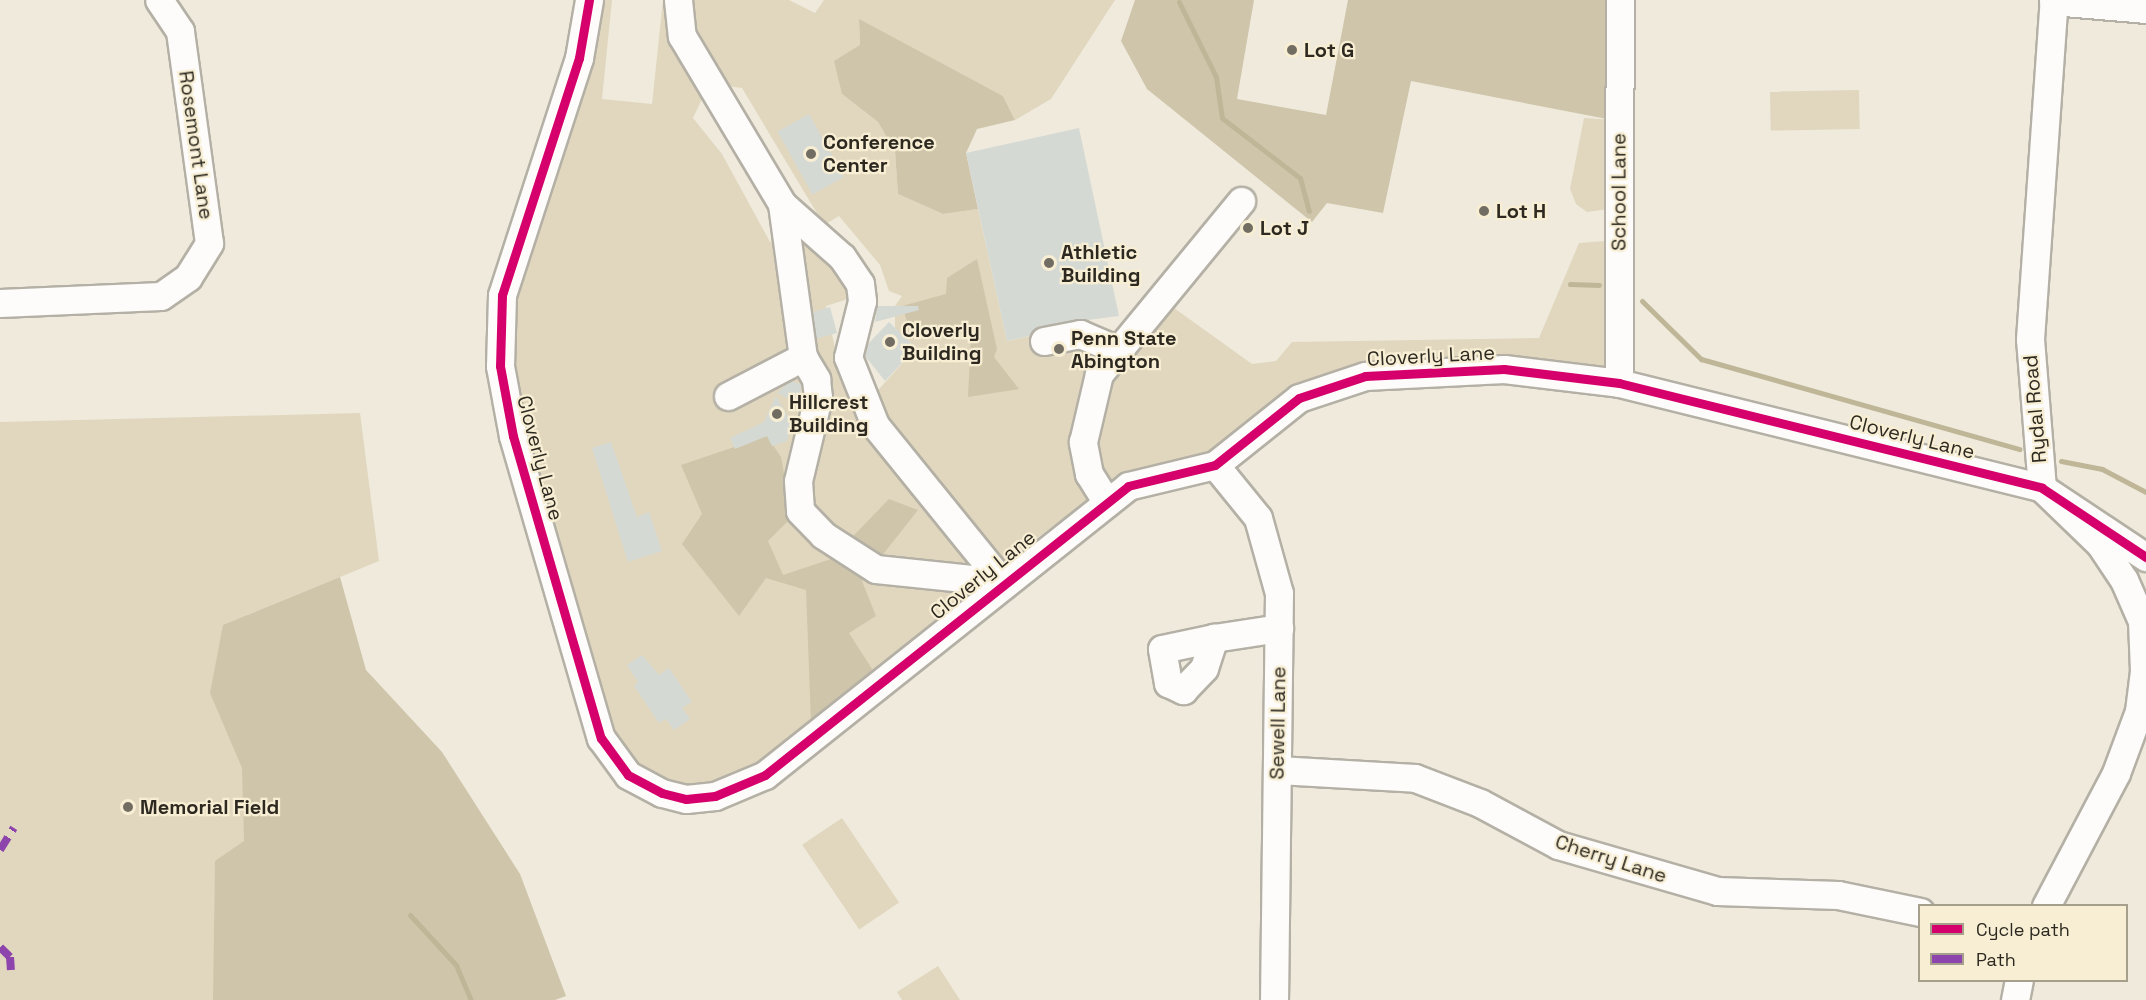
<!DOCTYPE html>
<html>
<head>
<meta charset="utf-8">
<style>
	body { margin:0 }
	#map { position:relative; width:2146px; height:1000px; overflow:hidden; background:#efeadc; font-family:"Space Grotesk",sans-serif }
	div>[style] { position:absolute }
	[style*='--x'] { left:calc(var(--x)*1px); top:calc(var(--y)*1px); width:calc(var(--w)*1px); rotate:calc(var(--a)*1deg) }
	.green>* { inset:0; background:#e0d7be; transform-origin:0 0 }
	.forest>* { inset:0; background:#cfc5ab }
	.stream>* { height:5px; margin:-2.5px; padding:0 2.5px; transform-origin:2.5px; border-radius:2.5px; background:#bfb698 }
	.building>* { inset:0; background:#d5d9d3; transform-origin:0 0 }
	.roads { filter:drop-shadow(2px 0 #b4b0a5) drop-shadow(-2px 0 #b4b0a5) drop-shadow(0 2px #b4b0a5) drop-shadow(0 -2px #b4b0a5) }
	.minor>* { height:27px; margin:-13.5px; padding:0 13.5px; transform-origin:13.5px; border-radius:13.5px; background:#fdfcfa }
	.quiet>* { height:8px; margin-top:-4px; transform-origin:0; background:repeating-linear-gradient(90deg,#8e44ad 0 15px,transparent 0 23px) }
	.cycleway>* { height:9px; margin:-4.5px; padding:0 4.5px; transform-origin:4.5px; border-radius:4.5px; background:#d6006c }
	.dots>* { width:16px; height:16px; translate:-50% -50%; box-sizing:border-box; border:3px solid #f7eed4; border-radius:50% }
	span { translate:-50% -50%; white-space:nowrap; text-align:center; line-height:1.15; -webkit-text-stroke:4.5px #f7eed4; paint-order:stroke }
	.poi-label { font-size:20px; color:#2d2920; font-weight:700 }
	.left { translate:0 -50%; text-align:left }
	.street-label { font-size:20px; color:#2d2920 }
	.legend { position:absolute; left:1918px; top:904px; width:210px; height:78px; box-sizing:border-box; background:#f7eed4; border:2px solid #a69f8c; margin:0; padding:8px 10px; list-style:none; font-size:18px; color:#2d2920 }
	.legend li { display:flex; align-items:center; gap:12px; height:30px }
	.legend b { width:30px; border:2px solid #a69f8c }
</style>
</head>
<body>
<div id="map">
	<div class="green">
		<i style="clip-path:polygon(evenodd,601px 0,612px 0,602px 99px,652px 104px,663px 0,789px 0,815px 13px,824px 0,1115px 0,1051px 99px,1015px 120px,1003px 96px,859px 20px,860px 45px,842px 94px,878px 122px,895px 151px,898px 194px,943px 214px,978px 209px,1007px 341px,1035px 335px,1100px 354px,1094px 495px,1004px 563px,780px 754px,703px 789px,664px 784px,641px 774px,608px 727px,533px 468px,511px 369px,513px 304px,601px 0,709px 84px,742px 88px,824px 225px,839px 216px,880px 265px,889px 291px,902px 296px,895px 306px,895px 328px,916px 348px,870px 399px,836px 353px,826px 306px,845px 300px,851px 291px,823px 249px,800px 231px,770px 242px,722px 154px,693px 118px,709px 84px)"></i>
		<i style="left:1859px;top:90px;width:39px;height:89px;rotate:89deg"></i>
		<i style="clip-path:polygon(1584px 118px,1615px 120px,1616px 208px,1587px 212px,1576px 204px,1570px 189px)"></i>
		<i style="clip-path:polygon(1605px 241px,1616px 245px,1613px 379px,1312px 382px,1272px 402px,1201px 459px,1156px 465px,1106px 486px,1101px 481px,1093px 435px,1110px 373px,1174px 308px,1252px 364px,1276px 361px,1292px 342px,1539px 338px,1579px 243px)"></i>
		<i style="clip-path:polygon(360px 413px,379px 561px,247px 615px,264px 1000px,0 1000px,0 422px)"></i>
		<i style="left:842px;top:818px;width:102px;height:48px;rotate:56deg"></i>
		<i style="clip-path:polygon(938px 966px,960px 1000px,902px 1000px,897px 992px)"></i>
	</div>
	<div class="forest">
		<i style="clip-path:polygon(1135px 0,1254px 0,1237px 99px,1326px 115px,1348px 0,1608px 0,1607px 119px,1411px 81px,1383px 213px,1327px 203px,1312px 222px,1147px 89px,1121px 41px)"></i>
		<i style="clip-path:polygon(859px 19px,1003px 96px,1015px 120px,977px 129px,966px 153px,978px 209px,943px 214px,898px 194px,895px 151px,878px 122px,842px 94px,834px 61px,860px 45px)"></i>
		<i style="clip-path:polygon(977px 259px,997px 349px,994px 357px,1019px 389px,968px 397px,971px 335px,910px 330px,902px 306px,946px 294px,947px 278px)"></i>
		<i style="clip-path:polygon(767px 436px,781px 457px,792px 517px,768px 541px,783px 575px,831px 559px,889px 499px,918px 510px,862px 581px,876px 616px,849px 633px,874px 672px,811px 722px,806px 590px,766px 578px,739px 616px,682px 544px,702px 514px,681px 465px)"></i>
		<i style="clip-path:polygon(340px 577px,366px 670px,442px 752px,520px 874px,566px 996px,555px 1000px,213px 1000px,215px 861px,244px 841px,242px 768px,210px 693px,223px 625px)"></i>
	</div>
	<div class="stream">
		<i style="--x:1179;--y:2;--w:84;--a:63.7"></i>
		<i style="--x:1216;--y:77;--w:41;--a:81.7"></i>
		<i style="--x:1222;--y:118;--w:98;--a:37.6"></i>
		<i style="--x:1300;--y:178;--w:34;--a:75"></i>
		<i style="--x:1570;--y:284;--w:29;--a:2"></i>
		<i style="--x:1642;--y:301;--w:83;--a:44.5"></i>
		<i style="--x:1701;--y:359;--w:331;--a:15.8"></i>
		<i style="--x:2061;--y:461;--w:42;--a:11"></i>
		<i style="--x:2102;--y:469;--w:50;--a:27.6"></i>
		<i style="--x:410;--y:915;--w:68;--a:47.4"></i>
		<i style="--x:456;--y:965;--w:38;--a:67"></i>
	</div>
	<div class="building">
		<i style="left:809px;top:114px;width:72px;height:36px;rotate:61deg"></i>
		<i style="clip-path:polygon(1079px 128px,1119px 316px,1041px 326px,1029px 336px,1007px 341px,966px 153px)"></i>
		<i style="clip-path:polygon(877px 306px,918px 306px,919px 310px,875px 322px)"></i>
		<i style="clip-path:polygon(830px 307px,837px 333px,816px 339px,813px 312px)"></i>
		<i style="clip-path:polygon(889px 322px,916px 348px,885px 381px,865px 356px,868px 344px)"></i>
		<i style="clip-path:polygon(790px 381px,801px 384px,800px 404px,777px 393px)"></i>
		<i style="clip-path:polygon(776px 396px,792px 423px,787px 441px,772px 446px,767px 436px,735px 449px,730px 438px,764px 422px)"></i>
		<i style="clip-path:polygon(611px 442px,637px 517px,649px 512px,662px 551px,628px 562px,592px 448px)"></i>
		<i style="clip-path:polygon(642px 655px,659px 675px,669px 668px,692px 702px,682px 708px,690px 719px,674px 730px,666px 719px,659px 723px,634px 686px,638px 682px,627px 665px)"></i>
	</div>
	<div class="roads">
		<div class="minor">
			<i style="--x:589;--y:0;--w:59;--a:99.8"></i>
			<i style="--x:579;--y:58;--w:249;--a:108"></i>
			<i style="--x:502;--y:295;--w:71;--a:91.6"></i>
			<i style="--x:500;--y:366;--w:71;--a:79.5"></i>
			<i style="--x:513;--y:436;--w:315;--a:73.8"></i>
			<i style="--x:601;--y:738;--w:46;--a:53.9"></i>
			<i style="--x:628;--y:775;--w:38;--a:28"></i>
			<i style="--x:662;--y:793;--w:25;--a:14"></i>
			<i style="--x:686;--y:799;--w:29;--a:-6"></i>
			<i style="--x:715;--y:796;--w:54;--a:-22.8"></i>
			<i style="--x:765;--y:775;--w:464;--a:-38.5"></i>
			<i style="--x:1128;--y:486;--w:89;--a:-13.6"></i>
			<i style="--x:1215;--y:465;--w:107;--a:-38.6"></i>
			<i style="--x:1299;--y:398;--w:70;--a:-18.4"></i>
			<i style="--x:1365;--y:376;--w:139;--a:-2.9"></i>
			<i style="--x:1504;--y:369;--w:116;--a:6.9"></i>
			<i style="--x:1619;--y:383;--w:436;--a:13.9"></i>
			<i style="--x:2042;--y:488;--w:125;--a:33.6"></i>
			<i style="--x:678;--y:0;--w:36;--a:84"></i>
			<i style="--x:682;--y:36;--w:196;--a:59.2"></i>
			<i style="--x:782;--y:204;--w:80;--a:41.5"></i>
			<i style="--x:842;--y:257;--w:32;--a:56"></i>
			<i style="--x:860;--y:284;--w:17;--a:83"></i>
			<i style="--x:862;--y:301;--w:58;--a:104"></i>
			<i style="--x:848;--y:357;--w:73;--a:68.3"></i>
			<i style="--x:875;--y:425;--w:202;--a:51"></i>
			<i style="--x:2053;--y:1;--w:93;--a:4.9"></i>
			<i style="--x:782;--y:204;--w:154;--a:82.2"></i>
			<i style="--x:803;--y:357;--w:26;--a:59"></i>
			<i style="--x:816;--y:379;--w:18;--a:84"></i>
			<i style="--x:818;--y:397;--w:86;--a:103.4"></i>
			<i style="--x:798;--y:481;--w:30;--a:86"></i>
			<i style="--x:800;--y:511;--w:33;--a:46"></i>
			<i style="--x:823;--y:535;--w:63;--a:32.7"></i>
			<i style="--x:876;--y:569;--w:127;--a:5.9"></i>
			<i style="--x:0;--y:303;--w:161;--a:-2.5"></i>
			<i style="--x:161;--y:296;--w:33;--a:-35"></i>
			<i style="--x:188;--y:277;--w:40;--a:-58"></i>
			<i style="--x:209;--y:243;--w:214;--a:-97.8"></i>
			<i style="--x:180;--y:31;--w:37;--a:-124"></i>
			<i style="--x:1044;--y:341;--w:37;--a:-11"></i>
			<i style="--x:1080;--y:334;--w:38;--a:23"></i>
			<i style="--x:1619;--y:383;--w:383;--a:-89.9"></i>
			<i style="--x:728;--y:396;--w:85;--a:-27.5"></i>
			<i style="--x:1215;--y:465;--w:68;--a:50.9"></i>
			<i style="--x:1258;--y:518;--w:78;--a:74.4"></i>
			<i style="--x:1279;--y:593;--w:407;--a:90.7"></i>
			<i style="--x:1106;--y:501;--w:32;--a:-122"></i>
			<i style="--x:1089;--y:474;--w:33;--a:-101"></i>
			<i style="--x:1083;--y:442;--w:70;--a:-76.8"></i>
			<i style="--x:1099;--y:374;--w:224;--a:-50.6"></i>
			<i style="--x:1214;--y:638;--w:53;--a:168.1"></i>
			<i style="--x:1162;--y:649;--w:35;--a:80"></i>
			<i style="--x:1168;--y:683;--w:17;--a:25"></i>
			<i style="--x:1183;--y:690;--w:30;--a:-46"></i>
			<i style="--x:1204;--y:668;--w:32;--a:-72"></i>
			<i style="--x:1214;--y:638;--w:66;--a:-8.7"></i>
			<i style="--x:1278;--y:770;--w:137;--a:3.3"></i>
			<i style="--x:1415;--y:778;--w:70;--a:21"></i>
			<i style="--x:1480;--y:803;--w:89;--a:28.3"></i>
			<i style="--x:1558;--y:845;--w:166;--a:16.1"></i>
			<i style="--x:1717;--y:891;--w:121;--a:1.9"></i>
			<i style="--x:1838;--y:895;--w:84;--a:11.7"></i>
			<i style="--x:2046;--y:906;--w:150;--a:-62.2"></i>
			<i style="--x:2116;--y:773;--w:66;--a:-69.6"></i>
			<i style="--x:2139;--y:711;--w:40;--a:-82.9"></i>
			<i style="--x:2144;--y:671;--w:50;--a:-92.3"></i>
			<i style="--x:2142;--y:621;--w:45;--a:-113.7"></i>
			<i style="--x:2124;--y:580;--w:43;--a:-123.7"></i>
			<i style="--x:2100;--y:544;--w:81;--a:-136"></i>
			<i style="--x:2042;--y:488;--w:149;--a:-94.6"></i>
			<i style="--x:2030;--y:339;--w:340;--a:-86"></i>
			<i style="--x:2015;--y:1000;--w:20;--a:-79"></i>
		</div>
	</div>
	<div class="quiet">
		<i style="--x:0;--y:850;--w:26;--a:-58"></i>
		<i style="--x:0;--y:947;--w:14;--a:45"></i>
		<i style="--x:10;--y:957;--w:13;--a:86"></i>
	</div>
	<div class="cycleway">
		<i style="--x:589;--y:0;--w:59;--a:99.8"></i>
		<i style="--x:579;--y:58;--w:249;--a:108"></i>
		<i style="--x:502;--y:295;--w:71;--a:91.6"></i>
		<i style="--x:500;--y:366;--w:71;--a:79.5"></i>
		<i style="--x:513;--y:436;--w:315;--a:73.8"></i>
		<i style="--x:601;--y:738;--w:46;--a:53.9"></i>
		<i style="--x:628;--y:775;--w:38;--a:28"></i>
		<i style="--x:662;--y:793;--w:25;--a:14"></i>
		<i style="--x:686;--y:799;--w:29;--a:-6"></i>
		<i style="--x:715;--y:796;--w:54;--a:-22.8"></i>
		<i style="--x:765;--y:775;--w:464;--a:-38.5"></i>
		<i style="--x:1128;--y:486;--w:89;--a:-13.6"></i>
		<i style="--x:1215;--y:465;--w:107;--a:-38.6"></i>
		<i style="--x:1299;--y:398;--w:70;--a:-18.4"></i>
		<i style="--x:1365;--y:376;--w:139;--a:-2.9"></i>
		<i style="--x:1504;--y:369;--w:116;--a:6.9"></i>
		<i style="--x:1619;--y:383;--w:436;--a:13.9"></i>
		<i style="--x:2042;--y:488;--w:125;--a:33.6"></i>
	</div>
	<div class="dots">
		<i style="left:1292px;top:50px;background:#716d62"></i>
		<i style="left:811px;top:154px;background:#716d62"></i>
		<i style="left:1484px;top:211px;background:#716d62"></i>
		<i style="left:1248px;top:228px;background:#716d62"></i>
		<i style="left:1049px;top:263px;background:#716d62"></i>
		<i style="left:890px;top:342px;background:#716d62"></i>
		<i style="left:1059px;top:349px;background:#716d62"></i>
		<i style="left:777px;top:414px;background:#716d62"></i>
		<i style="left:128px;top:807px;background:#716d62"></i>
	</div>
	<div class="poi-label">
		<span class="left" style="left:1304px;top:50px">Lot G</span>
		<span class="left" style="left:823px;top:154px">Conference<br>Center</span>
		<span class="left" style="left:1496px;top:211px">Lot H</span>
		<span class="left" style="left:1260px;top:228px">Lot J</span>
		<span class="left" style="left:1061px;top:264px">Athletic<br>Building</span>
		<span class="left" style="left:902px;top:342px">Cloverly<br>Building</span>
		<span class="left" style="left:1071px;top:350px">Penn State<br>Abington</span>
		<span class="left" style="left:789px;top:414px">Hillcrest<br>Building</span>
		<span class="left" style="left:140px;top:807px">Memorial Field</span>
	</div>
	<div class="street-label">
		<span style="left:196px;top:145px;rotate:82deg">Rosemont Lane</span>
		<span style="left:1619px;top:192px;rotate:-90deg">School Lane</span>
		<span style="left:1431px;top:356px;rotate:-3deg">Cloverly Lane</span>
		<span style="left:2035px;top:409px;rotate:-95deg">Rydal Road</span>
		<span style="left:1912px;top:437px;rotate:14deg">Cloverly Lane</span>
		<span style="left:540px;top:458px;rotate:75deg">Cloverly Lane</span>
		<span style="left:983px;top:575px;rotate:-39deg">Cloverly Lane</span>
		<span style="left:1278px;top:723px;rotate:-89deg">Sewell Lane</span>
		<span style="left:1611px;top:859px;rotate:18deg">Cherry Lane</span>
	</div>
	<ul class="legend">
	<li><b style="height:8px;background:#d6006c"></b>Cycle path</li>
	<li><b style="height:8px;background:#8e44ad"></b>Path</li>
	</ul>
</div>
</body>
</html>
